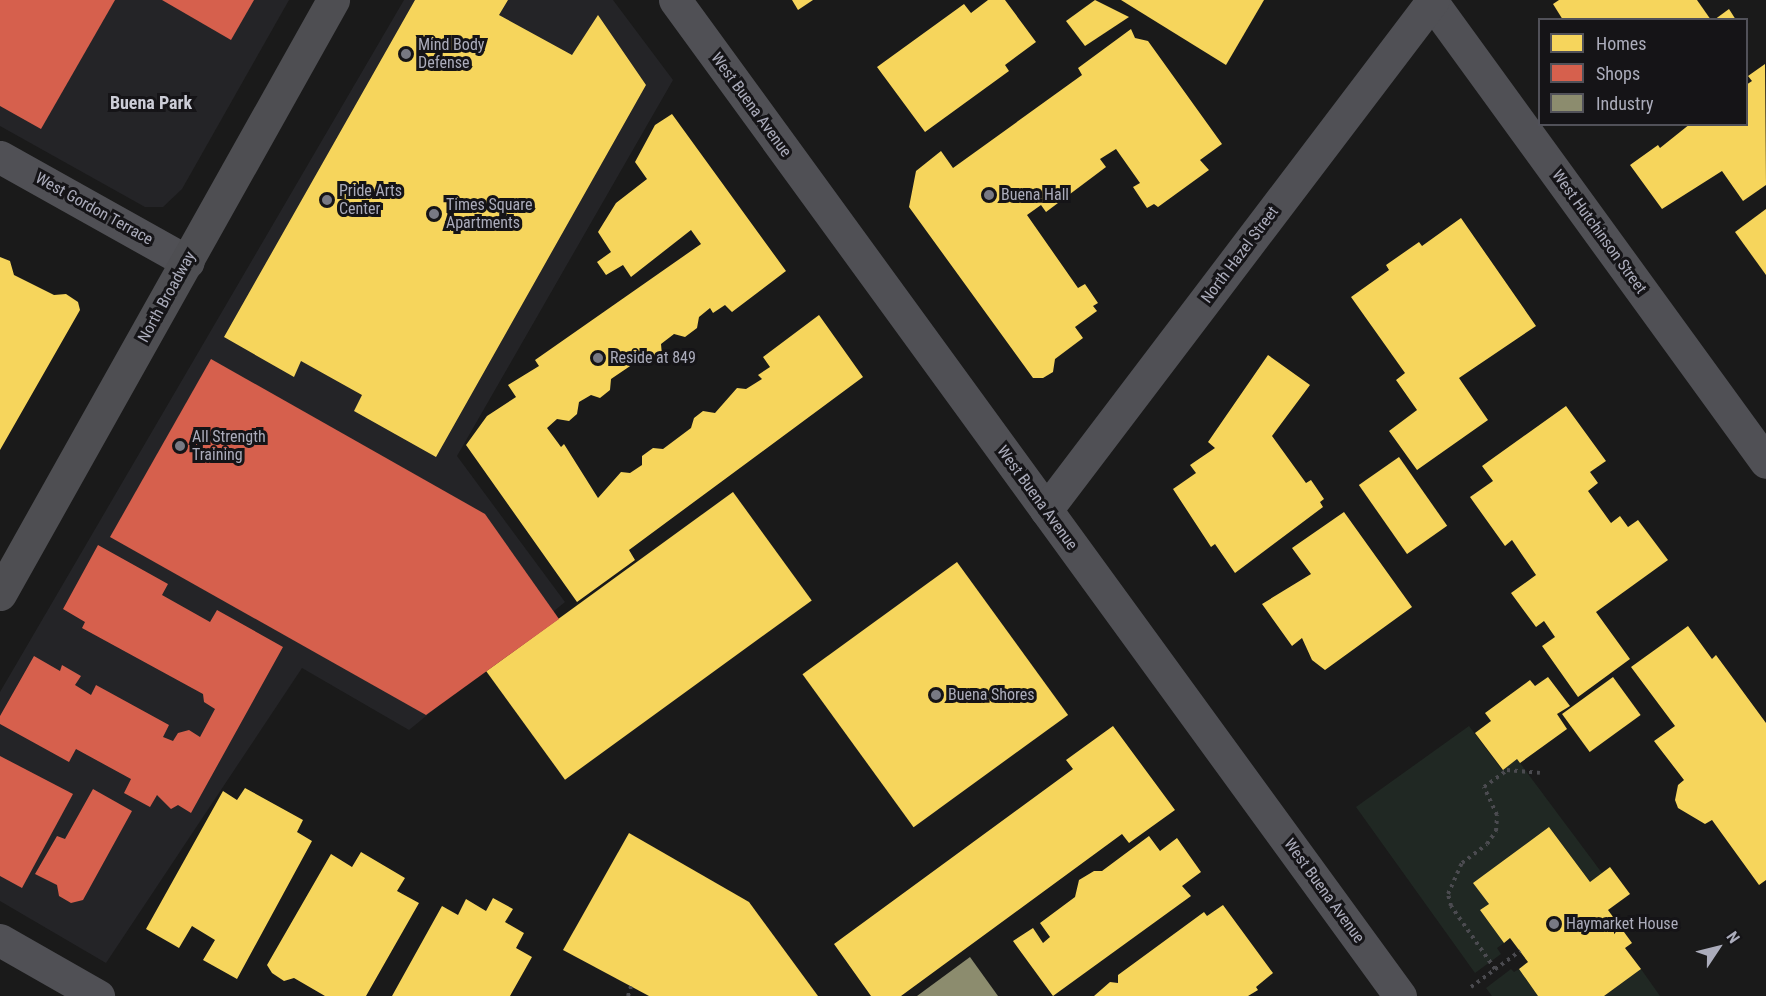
<!DOCTYPE html>
<html>
<head>
<meta charset="utf-8">
<style>
	body { margin:0 }
	#map { position:relative; width:1766px; height:996px; overflow:hidden; background:#1a1a1a; font-family:"Roboto Condensed",sans-serif }
	div>[style] { position:absolute }
	[style*='--x'] { left:calc(var(--x)*1px); top:calc(var(--y)*1px); width:calc(var(--w)*1px); rotate:calc(var(--a)*1deg) }
	.built>* { inset:0; background:#242427 }
	.green>* { inset:0; background:#202823 }
	.homes>* { inset:0; background:#f6d55c; transform-origin:0 0 }
	.shops>* { inset:0; background:#d6604d }
	.industry>* { inset:0; background:#8c8c6e }
	.path>* { height:4px; margin-top:-2px; transform-origin:0; background:repeating-linear-gradient(90deg,#4b4b50 0 3px,transparent 0 7.5px) }
	.minor>* { height:33px; margin:-16.5px; padding:0 16.5px; transform-origin:16.5px; border-radius:16.5px; background:#505055 }
	.secondary>* { height:33px; margin:-16.5px; padding:0 16.5px; transform-origin:16.5px; border-radius:16.5px; background:#4e4e52 }
	.dots>* { width:16px; height:16px; translate:-50% -50%; box-sizing:border-box; border:3px solid #151417; border-radius:50% }
	span { translate:-50% -50%; white-space:nowrap; text-align:center; line-height:1.15; -webkit-text-stroke:6px #151417; paint-order:stroke }
	.poi-label { font-size:16px; color:#abacbb }
	.left { translate:0 -50%; text-align:left }
	.street-label { font-size:16px; color:#abacbb }
	.neighbourhood-label { font-size:18px; color:#cccdd7; font-weight:700 }
	.legend { position:absolute; left:1538px; top:18px; width:210px; height:108px; box-sizing:border-box; background:#151417; border:2px solid #515159; margin:0; padding:8px 10px; list-style:none; font-size:18px; color:#abacbb }
	.legend li { display:flex; align-items:center; gap:12px; height:30px }
	.legend b { width:30px; border:2px solid #515159 }
	.north { position:absolute; left:1688px; top:918px; width:60px; height:60px; -webkit-text-stroke:4px #151417; paint-order:stroke; rotate:55deg; font-size:16px; font-weight:700; line-height:24px; text-align:center; color:#abacbb }
	.north::after { content:''; display:block; margin:auto; width:21px; height:27px; background:#abacbb; clip-path:polygon(50% 0,100% 100%,50% 72%,0 100%) }
</style>
</head>
<body>
<div id="map">
	<div class="built">
		<i style="clip-path:polygon(0 0,289px 0,182px 189px,163px 207px,145px 207px,0 126px)"></i>
		<i style="clip-path:polygon(404px 0,613px 0,673px 80px,457px 456px,565px 602px,409px 730px,302px 668px,106px 963px,0 901px,0 692px)"></i>
	</div>
	<div class="green">
		<i style="clip-path:polygon(1469px 726px,1502px 770px,1517px 759px,1602px 873px,1590px 882px,1549px 827px,1474px 883px,1489px 904px,1480px 910px,1504px 943px,1497px 948px,1501px 954px,1475px 973px,1356px 807px)"></i>
		<i style="clip-path:polygon(1511px 969px,1514px 972px,1519px 969px,1538px 996px,1492px 996px,1486px 988px)"></i>
		<i style="clip-path:polygon(1641px 969px,1660px 996px,1604px 996px)"></i>
	</div>
	<div class="homes">
		<i style="clip-path:polygon(415px 0,508px 0,499px 15px,572px 55px,598px 15px,646px 85px,436px 457px,354px 411px,362px 395px,301px 361px,294px 377px,224px 337px)"></i>
		<i style="clip-path:polygon(792px 0,813px 0,798px 10px)"></i>
		<i style="clip-path:polygon(988px 0,1005px 0,1036px 42px,1005px 65px,1009px 71px,925px 132px,877px 67px,964px 4px,971px 13px)"></i>
		<i style="clip-path:polygon(1095px 0,1129px 17px,1085px 46px,1066px 21px)"></i>
		<i style="clip-path:polygon(1121px 0,1264px 0,1226px 65px)"></i>
		<i style="clip-path:polygon(1559px 0,1697px 0,1711px 20px,1563px 20px,1553px 4px)"></i>
		<i style="clip-path:polygon(1729px 9px,1736px 20px,1714px 20px)"></i>
		<i style="clip-path:polygon(1131px 29px,1135px 38px,1148px 41px,1222px 144px,1200px 160px,1209px 170px,1158px 207px,1154px 204px,1147px 208px,1133px 187px,1140px 183px,1116px 149px,1100px 159px,1106px 167px,1046px 212px,1041px 205px,1027px 215px,1078px 288px,1085px 284px,1098px 303px,1093px 306px,1097px 311px,1075px 327px,1083px 338px,1055px 359px,1053px 372px,1043px 378px,1033px 378px,909px 207px,916px 171px,941px 151px,953px 168px,1082px 75px,1078px 68px)"></i>
		<i style="clip-path:polygon(1765px 64px,1766px 185px,1743px 201px,1722px 171px,1662px 209px,1630px 165px,1658px 145px,1660px 148px,1690px 124px,1746px 124px,1746px 85px,1752px 81px,1748px 76px)"></i>
		<i style="clip-path:polygon(672px 114px,786px 271px,732px 312px,725px 305px,713px 313px,710px 308px,699px 317px,697px 328px,685px 337px,674px 334px,661px 344px,662px 355px,654px 360px,642px 358px,611px 379px,610px 390px,600px 398px,591px 395px,579px 402px,577px 414px,569px 421px,557px 419px,547px 428px,561px 447px,564px 444px,598px 498px,621px 472px,630px 473px,642px 465px,642px 456px,653px 448px,663px 449px,691px 428px,694px 418px,703px 411px,715px 413px,737px 388px,746px 389px,762px 379px,758px 375px,770px 367px,763px 357px,819px 315px,863px 377px,629px 550px,635px 560px,577px 602px,466px 445px,487px 416px,516px 397px,508px 385px,539px 366px,535px 360px,701px 244px,691px 230px,631px 277px,623px 265px,606px 275px,597px 262px,611px 252px,598px 232px,616px 203px,647px 179px,635px 162px,655px 125px)"></i>
		<i style="clip-path:polygon(1766px 209px,1766px 275px,1735px 232px)"></i>
		<i style="clip-path:polygon(1461px 218px,1536px 326px,1459px 378px,1488px 420px,1417px 470px,1389px 431px,1417px 410px,1396px 380px,1405px 373px,1351px 297px,1389px 270px,1386px 265px,1419px 242px,1422px 246px)"></i>
		<i style="clip-path:polygon(0 257px,10px 261px,14px 275px,54px 295px,66px 294px,78px 302px,80px 310px,0 450px)"></i>
		<i style="clip-path:polygon(1268px 355px,1310px 385px,1272px 436px,1306px 483px,1311px 480px,1324px 499px,1320px 502px,1323px 507px,1235px 573px,1215px 544px,1211px 547px,1173px 489px,1196px 473px,1190px 465px,1215px 448px,1208px 442px)"></i>
		<i style="clip-path:polygon(1566px 406px,1606px 461px,1590px 472px,1598px 483px,1588px 491px,1611px 523px,1620px 516px,1628px 527px,1638px 520px,1668px 560px,1596px 612px,1630px 659px,1578px 697px,1542px 646px,1555px 637px,1544px 621px,1536px 627px,1511px 593px,1536px 575px,1512px 540px,1505px 546px,1470px 497px,1493px 481px,1482px 466px)"></i>
		<i style="left:1399px;top:457px;width:84px;height:49px;rotate:55deg"></i>
		<i style="left:733px;top:492px;width:134px;height:305px;rotate:54deg"></i>
		<i style="clip-path:polygon(1344px 512px,1412px 607px,1325px 670px,1312px 660px,1302px 638px,1292px 646px,1262px 604px,1311px 574px,1292px 548px)"></i>
		<i style="left:957px;top:562px;width:189px;height:191px;rotate:54deg"></i>
		<i style="clip-path:polygon(1688px 626px,1712px 659px,1716px 655px,1766px 723px,1766px 880px,1759px 885px,1712px 820px,1705px 824px,1678px 808px,1675px 800px,1678px 785px,1684px 780px,1654px 741px,1675px 726px,1631px 667px)"></i>
		<i style="clip-path:polygon(1548px 677px,1570px 706px,1557px 714px,1567px 729px,1520px 763px,1517px 759px,1503px 770px,1475px 733px,1491px 721px,1485px 713px,1530px 680px,1535px 686px)"></i>
		<i style="left:1613px;top:677px;width:47px;height:63px;rotate:54deg"></i>
		<i style="clip-path:polygon(1113px 726px,1175px 810px,1129px 843px,1122px 834px,901px 996px,871px 996px,834px 944px,1073px 769px,1066px 760px)"></i>
		<i style="clip-path:polygon(245px 788px,303px 820px,297px 832px,312px 841px,237px 979px,203px 960px,215px 940px,192px 926px,179px 948px,146px 929px,223px 791px,237px 800px)"></i>
		<i style="clip-path:polygon(1549px 827px,1590px 882px,1610px 867px,1630px 894px,1608px 910px,1632px 943px,1625px 948px,1641px 969px,1604px 996px,1538px 996px,1519px 969px,1528px 962px,1510px 938px,1504px 943px,1480px 910px,1489px 904px,1473px 883px)"></i>
		<i style="clip-path:polygon(629px 833px,749px 902px,818px 996px,649px 996px,563px 950px)"></i>
		<i style="clip-path:polygon(1149px 836px,1160px 851px,1177px 838px,1201px 872px,1182px 886px,1191px 896px,1053px 996px,1013px 941px,1033px 928px,1043px 943px,1050px 937px,1040px 923px,1075px 897px,1079px 880px,1094px 871px,1102px 871px)"></i>
		<i style="clip-path:polygon(361px 852px,405px 878px,397px 891px,419px 903px,366px 996px,325px 996px,294px 978px,284px 981px,272px 973px,267px 965px,331px 854px,352px 867px)"></i>
		<i style="clip-path:polygon(493px 898px,513px 909px,505px 922px,524px 933px,516px 948px,532px 957px,510px 996px,392px 996px,442px 906px,458px 915px,466px 899px,486px 911px)"></i>
		<i style="clip-path:polygon(1223px 905px,1273px 973px,1256px 987px,1258px 990px,1248px 996px,1094px 996px,1110px 982px,1118px 983px,1118px 975px,1204px 912px,1207px 916px)"></i>
	</div>
	<div class="shops">
		<i style="clip-path:polygon(0 0,115px 0,41px 129px,0 106px)"></i>
		<i style="clip-path:polygon(162px 0,254px 0,231px 40px)"></i>
		<i style="clip-path:polygon(211px 359px,485px 514px,559px 619px,426px 715px,110px 537px)"></i>
		<i style="clip-path:polygon(98px 545px,168px 584px,162px 595px,210px 622px,217px 610px,283px 647px,191px 813px,178px 805px,171px 809px,157px 795px,150px 807px,124px 793px,131px 779px,76px 749px,69px 762px,0 724px,0 716px,34px 656px,60px 671px,62px 665px,81px 676px,75px 685px,91px 695px,96px 685px,169px 725px,163px 737px,173px 741px,178px 733px,189px 730px,200px 737px,215px 709px,204px 702px,203px 694px,82px 628px,85px 622px,63px 609px)"></i>
		<i style="clip-path:polygon(0 756px,73px 794px,22px 888px,0 876px)"></i>
		<i style="clip-path:polygon(93px 789px,132px 811px,83px 900px,71px 903px,59px 896px,57px 885px,35px 874px,57px 836px,65px 839px)"></i>
	</div>
	<div class="industry">
		<i style="clip-path:polygon(970px 957px,998px 996px,917px 996px)"></i>
	</div>
	<div class="path">
		<i style="--x:1495;--y:969;--w:77;--a:-124.9"></i>
		<i style="--x:1451;--y:906;--w:12;--a:-104"></i>
		<i style="--x:1448;--y:894;--w:34;--a:-66"></i>
		<i style="--x:1462;--y:863;--w:31;--a:-37"></i>
		<i style="--x:1487;--y:844;--w:16;--a:-55"></i>
		<i style="--x:1496;--y:831;--w:16;--a:-86"></i>
		<i style="--x:1497;--y:815;--w:31;--a:-115"></i>
		<i style="--x:1484;--y:787;--w:29;--a:-36"></i>
		<i style="--x:1507;--y:770;--w:33;--a:5"></i>
		<i style="--x:1471;--y:987;--w:61;--a:-36.3"></i>
		<i style="--x:628;--y:996;--w:10;--a:-73"></i>
	</div>
	<div class="minor">
		<i style="--x:675;--y:0;--w:1232;--a:53.95"></i>
		<i style="--x:1432;--y:2;--w:568;--a:54.02"></i>
		<i style="--x:0;--y:157;--w:215;--a:29.2"></i>
		<i style="--x:1046;--y:510;--w:640;--a:-52.81"></i>
		<i style="--x:0;--y:940;--w:113;--a:29.7"></i>
	</div>
	<div class="secondary">
		<i style="--x:0;--y:594;--w:681;--a:-60.72"></i>
	</div>
	<div class="dots">
		<i style="left:406px;top:54px;background:#787983"></i>
		<i style="left:989px;top:195px;background:#787983"></i>
		<i style="left:327px;top:200px;background:#787983"></i>
		<i style="left:434px;top:214px;background:#787983"></i>
		<i style="left:598px;top:358px;background:#787983"></i>
		<i style="left:180px;top:446px;background:#787983"></i>
		<i style="left:936px;top:695px;background:#787983"></i>
		<i style="left:1554px;top:924px;background:#787983"></i>
	</div>
	<div class="poi-label">
		<span class="left" style="left:418px;top:54px">Mind Body<br>Defense</span>
		<span class="left" style="left:339px;top:200px">Pride Arts<br>Center</span>
		<span class="left" style="left:1001px;top:195px">Buena Hall</span>
		<span class="left" style="left:446px;top:214px">Times Square<br>Apartments</span>
		<span class="left" style="left:610px;top:358px">Reside at 849</span>
		<span class="left" style="left:192px;top:446px">All Strength<br>Training</span>
		<span class="left" style="left:948px;top:695px">Buena Shores</span>
		<span class="left" style="left:1566px;top:924px">Haymarket House</span>
	</div>
	<div class="street-label">
		<span style="left:751px;top:105px;rotate:54deg">West Buena Avenue</span>
		<span style="left:94px;top:209px;rotate:29deg">West Gordon Terrace</span>
		<span style="left:1599px;top:232px;rotate:54deg">West Hutchinson Street</span>
		<span style="left:1240px;top:255px;rotate:-53deg">North Hazel Street</span>
		<span style="left:167px;top:297px;rotate:-61deg">North Broadway</span>
		<span style="left:1037px;top:498px;rotate:54deg">West Buena Avenue</span>
		<span style="left:1324px;top:891px;rotate:54deg">West Buena Avenue</span>
	</div>
	<div class="neighbourhood-label">
		<span style="left:151px;top:103px">Buena Park</span>
	</div>
	<ul class="legend">
	<li><b style="height:16px;background:#f6d55c"></b>Homes</li>
	<li><b style="height:16px;background:#d6604d"></b>Shops</li>
	<li><b style="height:16px;background:#8c8c6e"></b>Industry</li>
	</ul>
	<div class="north">N</div>
</div>
</body>
</html>
